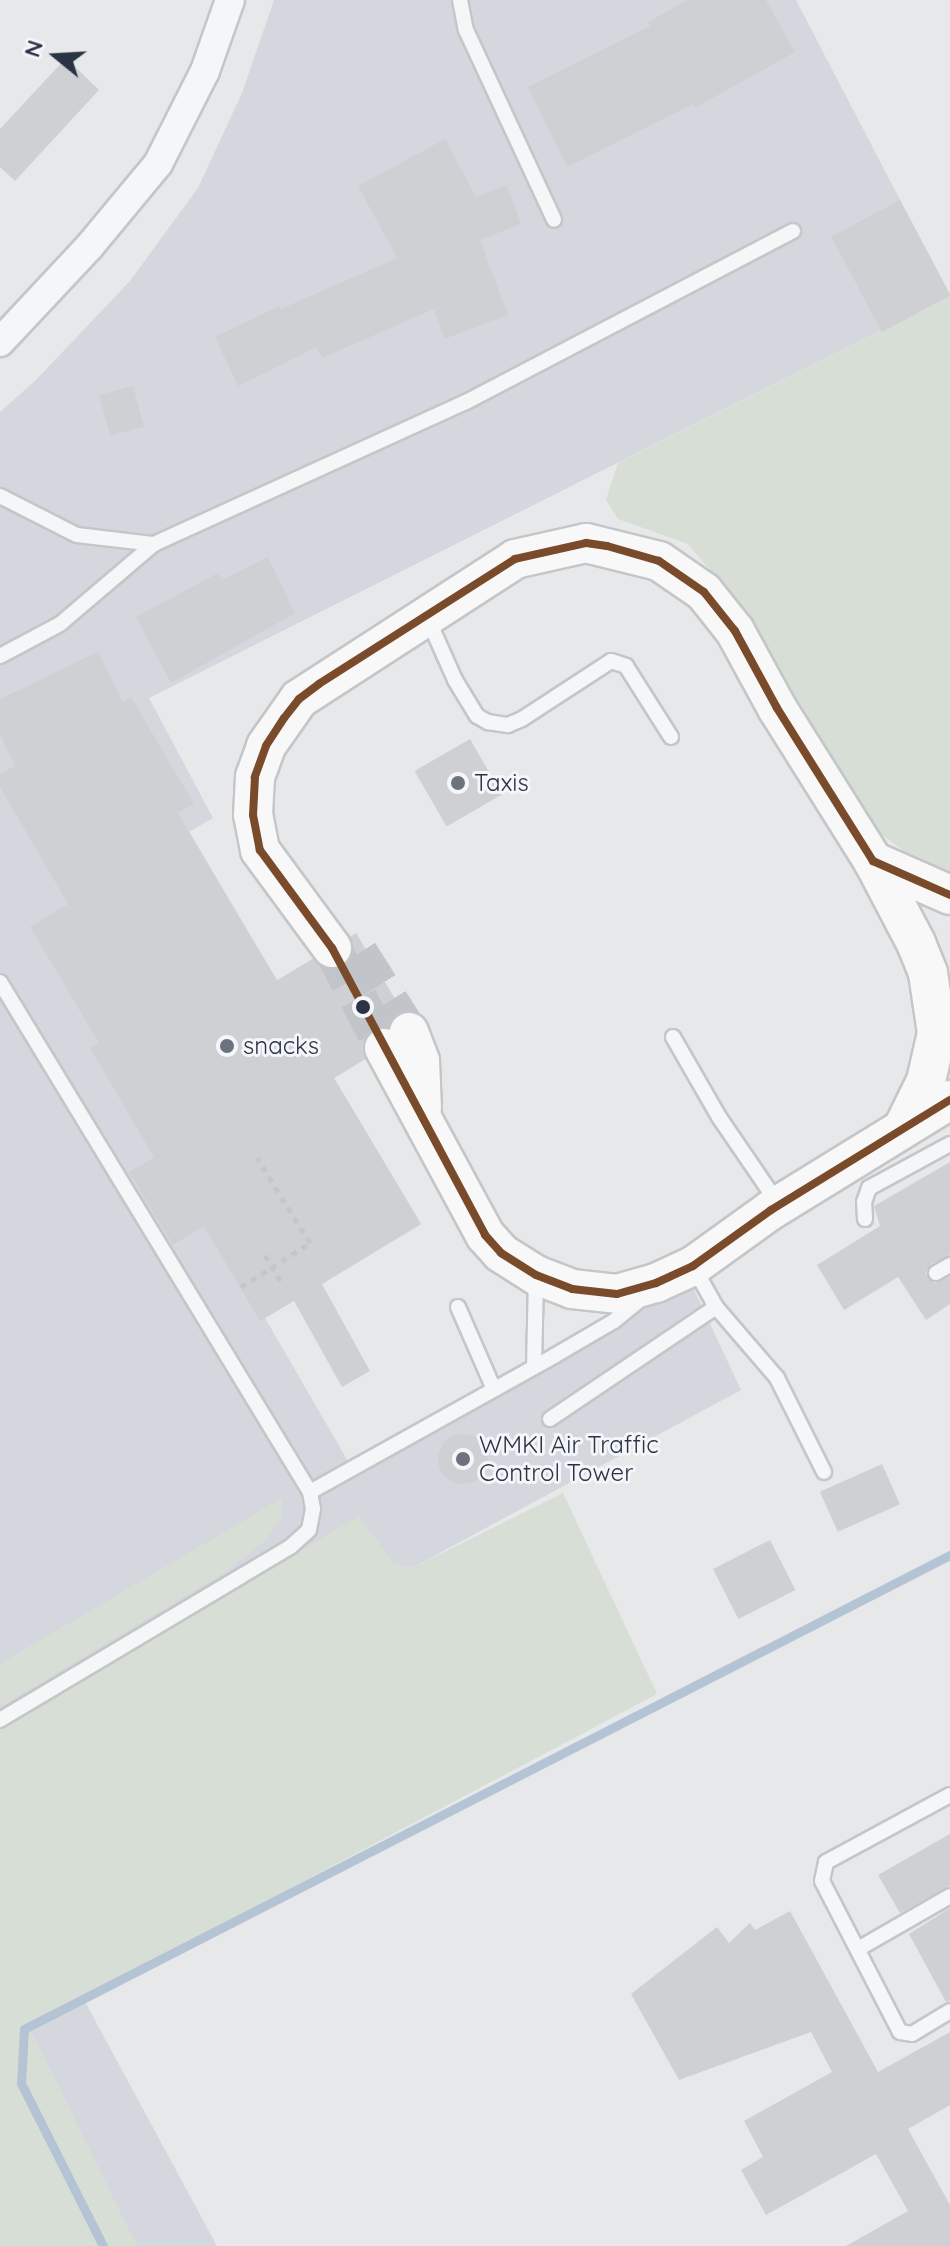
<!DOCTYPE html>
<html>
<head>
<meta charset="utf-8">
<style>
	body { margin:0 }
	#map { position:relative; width:950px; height:2246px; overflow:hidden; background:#e6e8ea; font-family:Quicksand,sans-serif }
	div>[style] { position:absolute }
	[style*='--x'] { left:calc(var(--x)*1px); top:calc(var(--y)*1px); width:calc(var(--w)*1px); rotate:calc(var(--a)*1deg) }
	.built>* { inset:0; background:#d4d7dd }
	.green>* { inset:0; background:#d6ded6 }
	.stream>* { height:9px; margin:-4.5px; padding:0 4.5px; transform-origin:4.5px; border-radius:4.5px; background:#b4c4d5 }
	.building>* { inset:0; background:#ced0d3; transform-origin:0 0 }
	.round { border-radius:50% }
	.secondary-tunnel>* { height:38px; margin-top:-19px; transform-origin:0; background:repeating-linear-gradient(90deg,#c1c4c9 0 38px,transparent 0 57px) }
	.path>* { height:5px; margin-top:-2.5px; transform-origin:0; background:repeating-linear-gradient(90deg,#c5c6ca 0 6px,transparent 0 12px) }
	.roads { filter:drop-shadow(2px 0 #c4c6c8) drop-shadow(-2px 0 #c4c6c8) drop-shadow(0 2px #c4c6c8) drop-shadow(0 -2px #c4c6c8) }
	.lane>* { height:14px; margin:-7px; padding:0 7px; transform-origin:7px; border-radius:7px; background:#f5f6f7 }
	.street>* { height:28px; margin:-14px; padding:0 14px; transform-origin:14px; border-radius:14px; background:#f5f6f7 }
	.secondary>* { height:38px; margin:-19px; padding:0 19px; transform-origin:19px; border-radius:19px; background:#f8f8f8 }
	.bus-1>* { height:8px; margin:-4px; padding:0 4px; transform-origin:4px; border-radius:4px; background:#7a4b2a }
	.dots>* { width:22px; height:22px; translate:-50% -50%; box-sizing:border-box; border:4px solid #f4f6f9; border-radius:50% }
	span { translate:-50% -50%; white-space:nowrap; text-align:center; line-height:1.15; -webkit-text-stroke:6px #f4f6f9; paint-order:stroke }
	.poi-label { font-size:24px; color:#2b3445 }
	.left { translate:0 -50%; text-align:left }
	.north { position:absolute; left:16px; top:16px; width:80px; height:80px; -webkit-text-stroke:6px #f4f6f9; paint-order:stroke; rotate:288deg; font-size:22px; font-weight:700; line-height:32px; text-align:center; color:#2b3445 }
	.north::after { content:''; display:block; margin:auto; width:28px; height:36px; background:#2b3445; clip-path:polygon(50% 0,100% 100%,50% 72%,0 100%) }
</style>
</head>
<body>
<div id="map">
	<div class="built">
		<i style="clip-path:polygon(274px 0,796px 0,950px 296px,149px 698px,213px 818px,189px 832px,277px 980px,356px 933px,413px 1030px,334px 1078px,421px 1224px,265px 1318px,356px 1475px,688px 1277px,741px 1390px,412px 1568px,395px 1565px,0 1755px,0 412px,36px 380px,130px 281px,198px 188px,242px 93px)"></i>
		<i style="clip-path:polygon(0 1968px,27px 2024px,83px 1998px,217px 2246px,0 2246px)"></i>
	</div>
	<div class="green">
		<i style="clip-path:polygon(950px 296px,950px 878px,939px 876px,875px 830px,747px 614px,688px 544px,618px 519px,606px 500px,618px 463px)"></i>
		<i style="clip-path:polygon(563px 1493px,657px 1694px,83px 1998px,28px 2024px,137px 2246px,0 2246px,0 1729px,359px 1516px,395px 1565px,412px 1568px)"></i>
		<i style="clip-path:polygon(282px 1498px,282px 1517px,266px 1540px,227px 1571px,0 1707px,0 1664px)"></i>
	</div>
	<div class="stream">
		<i style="--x:103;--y:2246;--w:182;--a:-116.7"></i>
		<i style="--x:21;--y:2083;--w:54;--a:-86.8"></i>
		<i style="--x:24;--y:2029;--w:1040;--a:-27.11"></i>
	</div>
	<div class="building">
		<i style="clip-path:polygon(688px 0,766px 0,795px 52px,695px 108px,693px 104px,567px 167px,528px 87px,650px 26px,648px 22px)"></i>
		<i style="clip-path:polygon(66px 58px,99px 90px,15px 181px,0 167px,0 129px)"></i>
		<i style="clip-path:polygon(445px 139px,476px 197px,507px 185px,521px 224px,480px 240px,508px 315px,444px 339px,434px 309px,322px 358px,317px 347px,238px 386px,215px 337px,279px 306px,281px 309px,397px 258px,358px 186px)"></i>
		<i style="left:900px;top:200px;width:108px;height:78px;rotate:62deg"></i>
		<i style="left:133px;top:386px;width:42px;height:35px;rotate:75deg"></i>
		<i style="clip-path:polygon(268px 557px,295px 613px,171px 683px,136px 617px,218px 573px,222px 580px)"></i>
		<i style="clip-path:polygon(98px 652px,123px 702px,131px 697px,194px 804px,178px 813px,277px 981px,313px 959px,324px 968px,344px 966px,352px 956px,351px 937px,356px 933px,402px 1011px,393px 1018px,388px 1027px,374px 1028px,366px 1036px,362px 1048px,365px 1059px,334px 1078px,421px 1224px,322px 1284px,370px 1371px,342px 1387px,294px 1301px,260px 1321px,204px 1226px,173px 1245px,129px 1172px,154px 1157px,90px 1048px,99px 1043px,30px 927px,68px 904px,0 787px,0 774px,15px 766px,0 734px,0 699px)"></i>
		<i style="left:470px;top:739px;width:64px;height:64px;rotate:60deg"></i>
		<i style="clip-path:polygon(950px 1162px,950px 1255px,931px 1264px,926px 1272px,928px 1279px,935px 1283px,950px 1277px,950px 1304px,926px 1320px,898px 1277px,844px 1310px,817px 1265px,880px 1226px,874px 1206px)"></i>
		<i class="round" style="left:438px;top:1434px;width:50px;height:50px"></i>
		<i style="left:882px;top:1464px;width:44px;height:68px;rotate:66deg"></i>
		<i style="left:770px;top:1540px;width:56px;height:64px;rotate:63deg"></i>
		<i style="clip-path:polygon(950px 1834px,950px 1886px,900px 1913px,878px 1875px)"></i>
		<i style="clip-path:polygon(950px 1908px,950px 2001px,946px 2002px,909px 1934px)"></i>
		<i style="clip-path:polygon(790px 1911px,878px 2072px,950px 2032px,950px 2105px,908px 2129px,950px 2205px,950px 2246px,846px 2246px,908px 2211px,876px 2154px,766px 2215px,741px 2170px,763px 2157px,744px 2121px,832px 2072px,811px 2032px,679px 2080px,631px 1994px,717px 1927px,729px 1943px,750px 1923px,755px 1930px)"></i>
	</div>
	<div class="secondary-tunnel">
		<i style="--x:332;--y:948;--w:113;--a:62.5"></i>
		<i style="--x:359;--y:953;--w:93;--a:57.7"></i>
	</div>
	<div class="path">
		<i style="--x:265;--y:1255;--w:35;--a:59"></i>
		<i style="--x:241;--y:1287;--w:82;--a:-32.5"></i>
		<i style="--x:310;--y:1243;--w:100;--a:-121.9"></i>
	</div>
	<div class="roads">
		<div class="lane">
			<i style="--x:460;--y:0;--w:31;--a:79"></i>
			<i style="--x:466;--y:30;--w:209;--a:65.1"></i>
			<i style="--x:0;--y:496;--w:86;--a:26.9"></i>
			<i style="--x:77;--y:535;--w:78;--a:6.7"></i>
			<i style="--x:428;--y:619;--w:67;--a:66.1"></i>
			<i style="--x:455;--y:680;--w:42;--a:58.6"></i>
			<i style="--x:477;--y:716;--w:13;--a:29"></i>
			<i style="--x:488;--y:722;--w:20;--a:9"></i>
			<i style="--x:508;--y:725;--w:15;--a:-23"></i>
			<i style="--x:522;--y:719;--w:106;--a:-33.1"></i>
			<i style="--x:611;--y:661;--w:16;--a:18"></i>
			<i style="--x:626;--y:666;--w:84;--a:57.6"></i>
			<i style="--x:0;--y:656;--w:68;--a:-28.1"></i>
			<i style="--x:60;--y:624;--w:123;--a:-40.4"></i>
			<i style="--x:154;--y:544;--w:343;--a:-24.5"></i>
			<i style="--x:466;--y:402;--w:369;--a:-27.6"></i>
			<i style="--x:0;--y:982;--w:597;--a:58.71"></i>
			<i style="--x:310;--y:1492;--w:17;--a:80"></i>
			<i style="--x:313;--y:1509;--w:21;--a:101"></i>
			<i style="--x:309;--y:1530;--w:25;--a:138"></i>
			<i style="--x:290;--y:1547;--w:338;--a:149.2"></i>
			<i style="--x:673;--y:1037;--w:92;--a:60.1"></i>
			<i style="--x:719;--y:1117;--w:107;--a:55.7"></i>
			<i style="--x:865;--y:1219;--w:17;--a:-93"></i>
			<i style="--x:864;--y:1202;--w:15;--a:-70"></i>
			<i style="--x:869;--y:1188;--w:92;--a:-28.5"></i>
			<i style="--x:693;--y:1266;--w:47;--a:60.7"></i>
			<i style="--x:716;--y:1307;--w:94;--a:49.3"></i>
			<i style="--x:777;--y:1378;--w:105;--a:63.4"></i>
			<i style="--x:936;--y:1273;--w:16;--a:-30"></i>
			<i style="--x:458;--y:1307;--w:87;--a:66.4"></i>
			<i style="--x:534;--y:1367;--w:88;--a:-88.7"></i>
			<i style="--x:550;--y:1419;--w:200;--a:-34"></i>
			<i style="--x:310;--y:1492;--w:279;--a:-29.1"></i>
			<i style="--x:554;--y:1356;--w:69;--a:-30.3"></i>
			<i style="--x:614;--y:1321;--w:36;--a:-39"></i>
			<i style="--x:950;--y:1795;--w:141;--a:151.6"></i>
			<i style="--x:826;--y:1862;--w:19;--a:102"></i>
			<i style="--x:822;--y:1881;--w:170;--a:62.7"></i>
			<i style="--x:900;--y:2032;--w:12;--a:9"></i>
			<i style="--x:912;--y:2034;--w:44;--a:-31.2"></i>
			<i style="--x:858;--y:1949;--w:106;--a:-29.9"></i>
		</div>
		<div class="street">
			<i style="--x:0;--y:342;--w:130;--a:-46.9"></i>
			<i style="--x:89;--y:247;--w:108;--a:-50.3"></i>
			<i style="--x:158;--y:164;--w:104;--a:-63.2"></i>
			<i style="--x:205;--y:71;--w:75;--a:-70.6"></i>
		</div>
		<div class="secondary">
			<i style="--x:873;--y:861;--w:84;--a:23.8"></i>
			<i style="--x:332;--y:948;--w:122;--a:-126.3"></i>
			<i style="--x:260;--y:850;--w:36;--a:-101"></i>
			<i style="--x:253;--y:815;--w:38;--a:-87"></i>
			<i style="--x:255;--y:777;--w:33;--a:-70"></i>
			<i style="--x:266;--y:746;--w:57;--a:-54.9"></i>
			<i style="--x:299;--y:699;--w:257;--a:-32.9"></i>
			<i style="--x:515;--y:559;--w:73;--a:-12.7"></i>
			<i style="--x:586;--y:543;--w:75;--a:13.9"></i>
			<i style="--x:659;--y:561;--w:55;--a:34.6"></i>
			<i style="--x:704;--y:592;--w:50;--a:51.5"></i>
			<i style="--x:735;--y:631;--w:88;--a:61.4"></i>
			<i style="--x:777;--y:708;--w:181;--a:57.9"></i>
			<i style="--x:873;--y:861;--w:93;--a:62.3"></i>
			<i style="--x:916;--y:943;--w:32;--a:68"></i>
			<i style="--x:928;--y:973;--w:61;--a:81.5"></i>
			<i style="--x:937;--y:1033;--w:49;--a:102.9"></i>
			<i style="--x:926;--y:1081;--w:52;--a:116.1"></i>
			<i style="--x:409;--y:1032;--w:31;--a:69"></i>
			<i style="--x:420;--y:1061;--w:47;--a:87.6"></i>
			<i style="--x:384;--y:1048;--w:213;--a:61.6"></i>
			<i style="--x:485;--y:1235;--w:24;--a:48"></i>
			<i style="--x:501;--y:1253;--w:41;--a:32.2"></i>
			<i style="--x:536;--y:1275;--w:39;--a:21"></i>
			<i style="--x:572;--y:1289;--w:45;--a:6.3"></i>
			<i style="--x:617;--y:1294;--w:41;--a:-15.8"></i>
			<i style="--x:656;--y:1283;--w:41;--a:-24.7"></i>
			<i style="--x:693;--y:1266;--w:96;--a:-35.7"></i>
			<i style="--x:771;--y:1210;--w:210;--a:-31.6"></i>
		</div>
	</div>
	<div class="bus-1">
		<i style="--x:950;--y:895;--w:84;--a:-156.2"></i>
		<i style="--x:873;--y:861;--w:181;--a:-122.1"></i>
		<i style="--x:777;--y:708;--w:88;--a:-118.6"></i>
		<i style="--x:735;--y:631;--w:50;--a:-128.5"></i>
		<i style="--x:704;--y:592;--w:55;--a:-145.4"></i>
		<i style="--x:659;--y:561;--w:54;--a:-163.9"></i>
		<i style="--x:607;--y:546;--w:21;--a:-172"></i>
		<i style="--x:586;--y:543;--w:73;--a:167.3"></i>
		<i style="--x:515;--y:559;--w:232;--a:147.5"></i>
		<i style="--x:319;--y:684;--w:25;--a:143"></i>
		<i style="--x:299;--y:699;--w:24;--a:128"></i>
		<i style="--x:284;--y:718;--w:33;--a:123"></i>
		<i style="--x:266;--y:746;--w:33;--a:110"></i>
		<i style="--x:255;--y:777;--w:38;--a:93"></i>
		<i style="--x:253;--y:815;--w:36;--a:79"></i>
		<i style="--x:260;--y:850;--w:122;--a:53.7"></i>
		<i style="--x:332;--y:948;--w:325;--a:61.9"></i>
		<i style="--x:485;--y:1235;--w:24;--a:48"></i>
		<i style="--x:501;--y:1253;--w:41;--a:32.2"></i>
		<i style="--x:536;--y:1275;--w:39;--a:21"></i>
		<i style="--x:572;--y:1289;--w:45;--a:6.3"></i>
		<i style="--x:617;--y:1294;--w:41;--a:-15.8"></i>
		<i style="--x:656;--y:1283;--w:41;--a:-24.7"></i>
		<i style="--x:693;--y:1266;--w:96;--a:-35.7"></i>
		<i style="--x:771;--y:1210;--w:210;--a:-31.6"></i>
	</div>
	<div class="dots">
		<i style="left:458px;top:783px;background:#6c737f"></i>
		<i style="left:363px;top:1007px;background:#2b3445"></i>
		<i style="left:227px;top:1046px;background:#6c737f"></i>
		<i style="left:463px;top:1459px;background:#6c737f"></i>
	</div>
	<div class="poi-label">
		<span class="left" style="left:474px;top:783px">Taxis</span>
		<span class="left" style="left:243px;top:1046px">snacks</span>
		<span class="left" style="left:479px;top:1459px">WMKI Air Traffic<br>Control Tower</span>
	</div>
	<div class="north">N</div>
</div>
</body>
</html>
